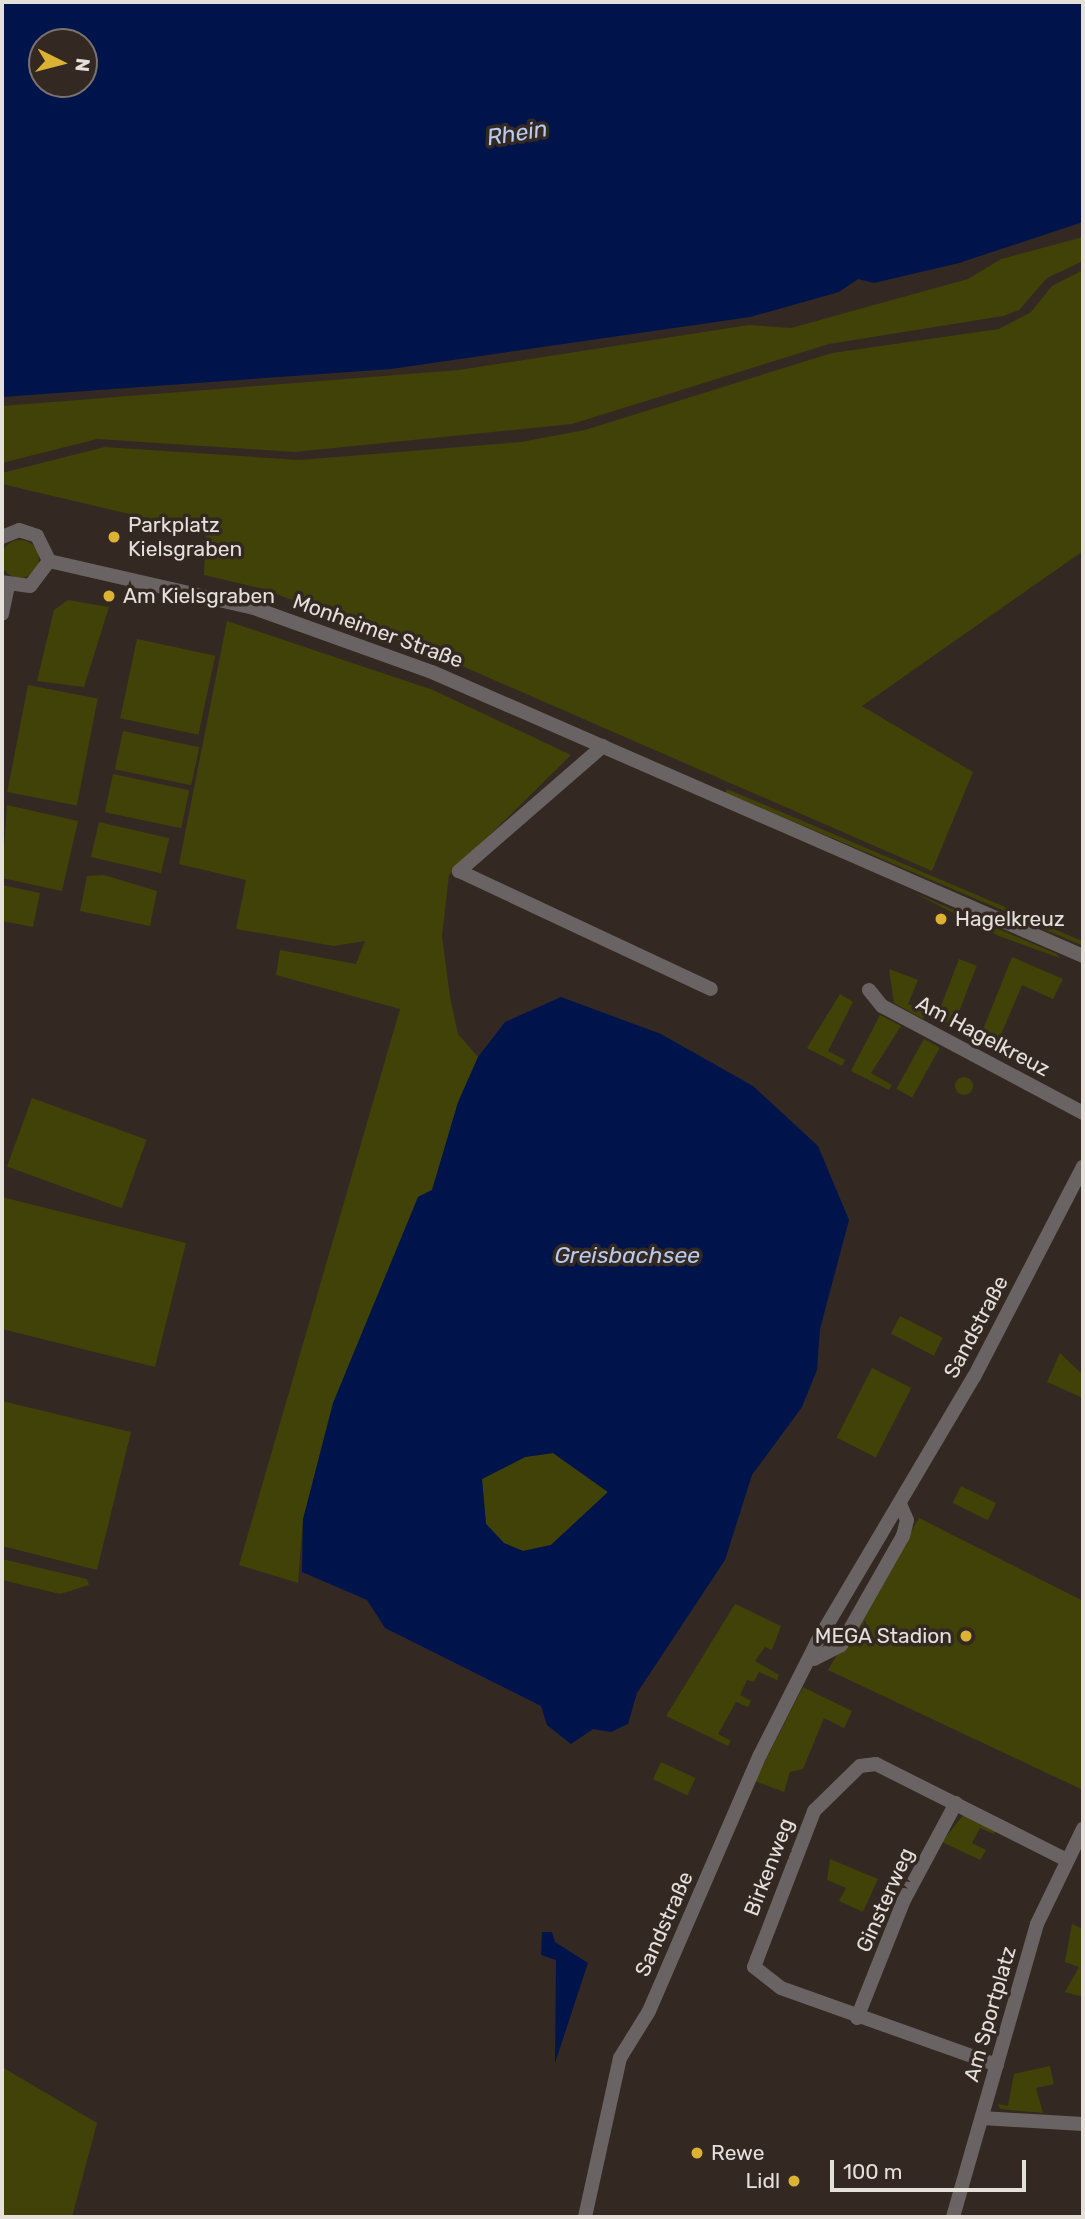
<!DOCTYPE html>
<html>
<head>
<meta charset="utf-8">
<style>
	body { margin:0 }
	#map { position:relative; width:1085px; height:2219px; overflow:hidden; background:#332922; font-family:Rubik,sans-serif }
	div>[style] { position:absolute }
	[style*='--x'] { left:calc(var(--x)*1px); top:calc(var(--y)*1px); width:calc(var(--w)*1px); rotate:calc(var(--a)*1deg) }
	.green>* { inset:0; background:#404207; transform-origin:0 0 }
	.round { border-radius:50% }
	.water>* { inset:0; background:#00144c }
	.minor>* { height:14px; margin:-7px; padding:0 7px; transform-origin:7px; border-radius:7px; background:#696363 }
	.dots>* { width:19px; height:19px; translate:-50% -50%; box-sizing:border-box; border:4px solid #332922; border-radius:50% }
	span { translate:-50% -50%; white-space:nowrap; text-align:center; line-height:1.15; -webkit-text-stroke:7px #332922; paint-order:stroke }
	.poi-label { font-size:21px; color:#e6e0db }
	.left { translate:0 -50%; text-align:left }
	.right { translate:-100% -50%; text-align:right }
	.street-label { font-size:21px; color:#e6e0db }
	.water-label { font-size:23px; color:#b7cbef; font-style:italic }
	.frame { position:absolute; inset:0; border:4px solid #e6e0db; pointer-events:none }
	.north { position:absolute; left:28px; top:28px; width:70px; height:70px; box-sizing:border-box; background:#332922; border:2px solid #7b726c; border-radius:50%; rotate:96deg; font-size:19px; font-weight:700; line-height:28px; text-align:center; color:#e6e0db }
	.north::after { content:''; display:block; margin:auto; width:24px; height:32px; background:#dbb233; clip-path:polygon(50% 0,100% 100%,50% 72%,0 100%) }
	.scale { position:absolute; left:830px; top:2160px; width:196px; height:32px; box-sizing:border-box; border:4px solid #e6e0db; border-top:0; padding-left:9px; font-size:21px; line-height:24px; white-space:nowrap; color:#e6e0db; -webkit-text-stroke:5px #332922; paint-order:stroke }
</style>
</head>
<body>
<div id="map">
	<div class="green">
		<i style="clip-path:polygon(1083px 237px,1083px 261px,1047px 278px,1019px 310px,1003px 316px,829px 344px,572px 424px,294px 452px,97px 439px,2px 463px,2px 406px,459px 370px,749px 325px,791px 328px,968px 279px,1001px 259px)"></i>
		<i style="clip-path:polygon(1083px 270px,1083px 551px,862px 706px,973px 772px,932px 871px,430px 652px,263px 589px,204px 575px,206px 532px,2px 484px,2px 473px,105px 447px,299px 460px,521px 442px,585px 430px,832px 353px,999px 329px,1031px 312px,1052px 286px)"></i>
		<i class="round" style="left:1px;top:540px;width:38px;height:38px"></i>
		<i style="clip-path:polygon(68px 600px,109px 607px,84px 687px,37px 681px,54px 610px)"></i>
		<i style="clip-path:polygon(227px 621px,433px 690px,571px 755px,449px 875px,442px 936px,450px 997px,458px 1034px,478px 1057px,432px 1190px,418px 1197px,303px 1519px,298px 1583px,239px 1565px,400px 1009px,276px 975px,280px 950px,356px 964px,365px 941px,334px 946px,236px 929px,246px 880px,179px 864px)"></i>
		<i style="left:137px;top:639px;width:80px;height:81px;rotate:12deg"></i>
		<i style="left:28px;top:685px;width:71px;height:109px;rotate:11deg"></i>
		<i style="left:123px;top:731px;width:78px;height:39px;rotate:12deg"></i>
		<i style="left:113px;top:774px;width:78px;height:39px;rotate:12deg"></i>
		<i style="left:727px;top:789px;width:318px;height:4px;rotate:23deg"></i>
		<i style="clip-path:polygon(7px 805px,78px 821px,62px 891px,2px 878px)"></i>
		<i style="left:99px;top:822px;width:72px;height:36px;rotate:13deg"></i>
		<i style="clip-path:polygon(104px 875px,157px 891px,150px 926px,80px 911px,87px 876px)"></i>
		<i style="clip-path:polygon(2px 885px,40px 893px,33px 927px,2px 921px)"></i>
		<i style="clip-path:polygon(912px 892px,1057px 954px,1060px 958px,999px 936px)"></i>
		<i style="left:1035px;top:921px;width:52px;height:4px;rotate:23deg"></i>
		<i style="clip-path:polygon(1012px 957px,1063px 979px,1053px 999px,1022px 985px,997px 1044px,980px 1037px)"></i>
		<i style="left:959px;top:959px;width:19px;height:64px;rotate:21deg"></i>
		<i style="clip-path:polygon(889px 969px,918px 980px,908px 1004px,926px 1011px,923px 1019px,894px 1003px)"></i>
		<i style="clip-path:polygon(840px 994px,853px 1002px,828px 1051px,845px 1060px,842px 1066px,807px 1048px)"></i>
		<i style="clip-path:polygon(880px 1015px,901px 1026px,871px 1073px,892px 1085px,889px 1090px,851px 1071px)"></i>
		<i style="left:924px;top:1039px;width:18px;height:57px;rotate:29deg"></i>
		<i class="round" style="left:955px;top:1077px;width:18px;height:18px"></i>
		<i style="left:32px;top:1098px;width:122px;height:73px;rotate:20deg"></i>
		<i style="clip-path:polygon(2px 1197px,186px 1243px,155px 1367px,2px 1329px)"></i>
		<i style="left:900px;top:1316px;width:48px;height:20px;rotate:27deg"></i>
		<i style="clip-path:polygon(1060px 1353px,1083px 1375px,1083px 1398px,1047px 1382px)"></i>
		<i style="left:872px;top:1368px;width:44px;height:78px;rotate:27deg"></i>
		<i style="clip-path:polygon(2px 1401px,131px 1432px,97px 1570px,2px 1546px)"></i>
		<i style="clip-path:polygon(553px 1453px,608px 1492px,551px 1545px,523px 1551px,504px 1543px,486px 1524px,482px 1479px,525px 1457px)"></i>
		<i style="left:961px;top:1486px;width:39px;height:19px;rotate:26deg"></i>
		<i style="clip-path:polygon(919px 1518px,1083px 1601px,1083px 1790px,828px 1670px)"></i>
		<i style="clip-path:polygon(2px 1559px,87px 1579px,89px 1585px,60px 1594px,2px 1580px)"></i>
		<i style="clip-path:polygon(735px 1604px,781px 1626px,772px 1650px,765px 1647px,755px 1661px,779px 1675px,777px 1680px,759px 1672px,754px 1682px,747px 1680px,740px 1695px,751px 1701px,748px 1707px,736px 1702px,718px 1734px,731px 1741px,728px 1746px,666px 1716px)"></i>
		<i style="clip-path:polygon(803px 1687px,852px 1711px,844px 1728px,824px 1718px,803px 1769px,790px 1772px,784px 1792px,755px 1781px)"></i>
		<i style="left:661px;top:1762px;width:38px;height:19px;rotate:25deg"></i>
		<i style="clip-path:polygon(964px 1814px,996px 1830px,994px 1834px,980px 1828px,972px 1843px,986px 1850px,980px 1860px,942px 1842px)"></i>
		<i style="clip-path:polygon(830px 1859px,878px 1879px,863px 1912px,839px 1901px,846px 1888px,827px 1880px)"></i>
		<i style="clip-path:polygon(1072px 1924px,1083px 1929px,1083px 1997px,1065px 1992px,1079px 1967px,1065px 1962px)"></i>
		<i style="clip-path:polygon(1050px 2066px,1054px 2084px,1036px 2088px,1043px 2113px,1000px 2109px,998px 2104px,1008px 2106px,1014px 2074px)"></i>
		<i style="clip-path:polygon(2px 2067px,97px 2123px,72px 2217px,2px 2217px)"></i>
	</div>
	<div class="water">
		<i style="clip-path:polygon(evenodd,2px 2px,1083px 2px,1083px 222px,959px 263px,874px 283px,858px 279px,839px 292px,750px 317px,391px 369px,2px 397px,2px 2px,42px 42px,84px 42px,84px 84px,42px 84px,42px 42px)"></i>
		<i style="clip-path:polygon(evenodd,561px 997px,661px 1034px,753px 1086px,818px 1146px,849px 1220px,820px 1329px,817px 1370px,802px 1407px,752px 1475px,725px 1560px,637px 1693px,628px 1724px,611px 1732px,593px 1729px,571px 1744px,547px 1725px,541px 1706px,385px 1628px,367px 1600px,302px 1572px,303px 1519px,333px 1403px,418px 1197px,432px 1190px,458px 1102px,478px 1057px,505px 1022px,561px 997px,553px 1453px,608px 1492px,551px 1545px,523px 1551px,504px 1543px,486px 1524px,482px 1479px,525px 1457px,553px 1453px)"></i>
		<i style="clip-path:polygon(542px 1932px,552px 1932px,555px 1942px,588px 1963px,555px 2063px,556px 1960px,541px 1955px)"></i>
	</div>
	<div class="minor">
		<i style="--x:2;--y:537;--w:18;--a:-22"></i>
		<i style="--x:19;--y:530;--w:19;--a:18"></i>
		<i style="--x:37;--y:536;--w:28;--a:64"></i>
		<i style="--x:49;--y:561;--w:31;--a:127"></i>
		<i style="--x:30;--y:586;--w:28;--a:-172"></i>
		<i style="--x:49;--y:561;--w:210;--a:12.9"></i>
		<i style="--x:254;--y:608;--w:189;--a:19.8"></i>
		<i style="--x:432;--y:672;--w:710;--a:23.57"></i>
		<i style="--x:2;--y:614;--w:29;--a:-78"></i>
		<i style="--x:603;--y:746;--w:191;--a:139"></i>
		<i style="--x:459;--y:871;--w:278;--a:25.1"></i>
		<i style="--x:869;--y:990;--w:21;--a:51"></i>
		<i style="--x:882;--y:1006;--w:228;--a:28"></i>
		<i style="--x:814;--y:1659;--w:30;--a:-27"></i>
		<i style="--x:841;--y:1645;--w:125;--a:-60.4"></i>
		<i style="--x:903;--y:1536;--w:16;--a:-76"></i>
		<i style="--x:907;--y:1520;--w:17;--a:-114"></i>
		<i style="--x:857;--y:2018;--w:127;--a:-68.3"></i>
		<i style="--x:904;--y:1900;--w:110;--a:-61.8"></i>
		<i style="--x:997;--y:2065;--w:229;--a:-160.4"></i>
		<i style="--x:781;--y:1988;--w:34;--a:-142"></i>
		<i style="--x:754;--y:1967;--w:9;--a:-69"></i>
		<i style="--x:757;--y:1959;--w:159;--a:-68.9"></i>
		<i style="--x:814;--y:1811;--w:64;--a:-44.4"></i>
		<i style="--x:860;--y:1766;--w:16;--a:-7"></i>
		<i style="--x:876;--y:1764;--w:214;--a:26.7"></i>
		<i style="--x:982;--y:2118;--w:101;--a:3.4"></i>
		<i style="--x:585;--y:2217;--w:163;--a:-77.6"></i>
		<i style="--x:620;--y:2058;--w:55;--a:-58.3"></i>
		<i style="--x:649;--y:2011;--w:279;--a:-66.6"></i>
		<i style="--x:760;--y:1755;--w:127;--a:-63.2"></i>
		<i style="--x:817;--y:1642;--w:308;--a:-59.4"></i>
		<i style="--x:974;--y:1377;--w:237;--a:-62.6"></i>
		<i style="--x:953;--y:2217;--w:305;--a:-74"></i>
		<i style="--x:1037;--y:1924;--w:106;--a:-64.2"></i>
	</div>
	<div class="dots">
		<i style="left:114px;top:537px;background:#dbb233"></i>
		<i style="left:109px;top:596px;background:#dbb233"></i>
		<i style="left:941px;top:919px;background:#dbb233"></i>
		<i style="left:966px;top:1636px;background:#dbb233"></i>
		<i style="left:697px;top:2153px;background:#dbb233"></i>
		<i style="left:794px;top:2181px;background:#dbb233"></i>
	</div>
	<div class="poi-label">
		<span class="left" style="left:128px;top:537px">Parkplatz<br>Kielsgraben</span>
		<span class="left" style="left:123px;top:596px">Am Kielsgraben</span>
		<span class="left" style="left:955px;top:919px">Hagelkreuz</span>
		<span class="right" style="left:952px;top:1636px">MEGA Stadion</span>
		<span class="left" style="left:711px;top:2153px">Rewe</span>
		<span class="right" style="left:780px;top:2181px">Lidl</span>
	</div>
	<div class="street-label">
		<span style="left:378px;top:631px;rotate:20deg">Monheimer Straße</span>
		<span style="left:983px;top:1036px;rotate:28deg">Am Hagelkreuz</span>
		<span style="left:976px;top:1327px;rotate:-62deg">Sandstraße</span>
		<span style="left:769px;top:1867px;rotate:-69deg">Birkenweg</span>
		<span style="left:885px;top:1900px;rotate:-66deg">Ginsterweg</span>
		<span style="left:664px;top:1924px;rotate:-66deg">Sandstraße</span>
		<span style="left:990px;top:2014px;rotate:-74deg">Am Sportplatz</span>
	</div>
	<div class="water-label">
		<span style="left:517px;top:133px;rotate:-9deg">Rhein</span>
		<span style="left:627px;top:1255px">Greisbachsee</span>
	</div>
	<div class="frame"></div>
	<div class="north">N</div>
	<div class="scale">100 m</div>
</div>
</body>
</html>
